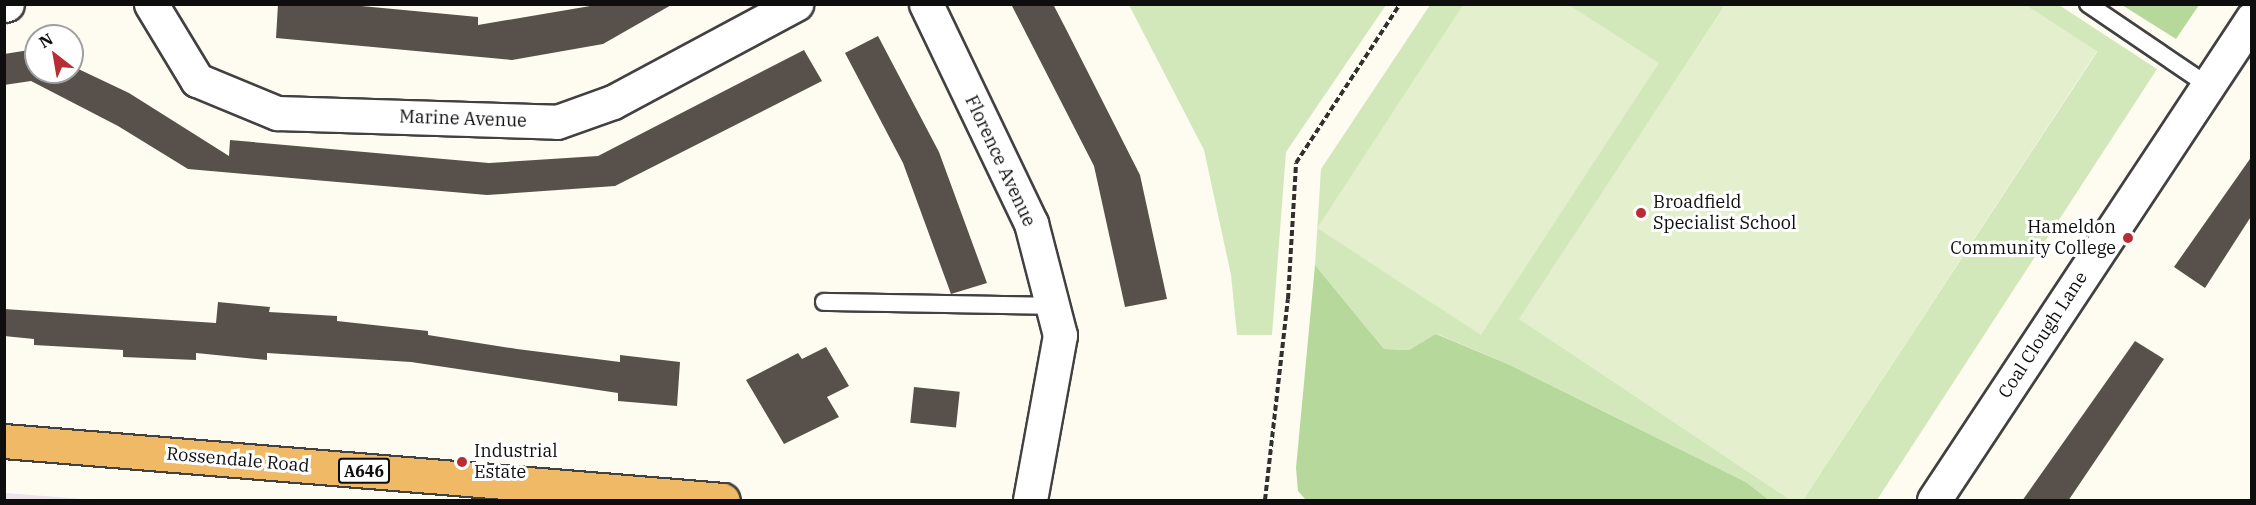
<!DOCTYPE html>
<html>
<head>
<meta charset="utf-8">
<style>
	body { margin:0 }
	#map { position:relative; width:2256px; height:505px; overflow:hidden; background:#fefcf1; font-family:"IBM Plex Serif",serif }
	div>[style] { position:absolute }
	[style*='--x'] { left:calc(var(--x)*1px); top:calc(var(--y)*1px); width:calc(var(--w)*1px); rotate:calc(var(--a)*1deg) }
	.industrial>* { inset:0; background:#ece3ed }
	.green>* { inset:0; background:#d2e8bb }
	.forest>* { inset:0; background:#b7d89b }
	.pitch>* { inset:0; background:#e3efcd }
	.building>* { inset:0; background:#57504b; transform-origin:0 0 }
	.path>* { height:4px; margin-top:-2px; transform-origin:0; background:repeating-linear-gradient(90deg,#303030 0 6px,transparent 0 9px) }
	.roads { filter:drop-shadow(2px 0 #414141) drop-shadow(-2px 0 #414141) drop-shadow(0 2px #414141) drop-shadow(0 -2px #414141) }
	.service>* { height:16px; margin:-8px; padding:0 8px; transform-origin:8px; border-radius:8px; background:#fff }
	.minor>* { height:33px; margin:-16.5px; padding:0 16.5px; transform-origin:16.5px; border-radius:16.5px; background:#fff }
	.tertiary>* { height:33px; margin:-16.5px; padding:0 16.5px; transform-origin:16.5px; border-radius:16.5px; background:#fff }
	.trunk>* { height:33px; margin:-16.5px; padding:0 16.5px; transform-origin:16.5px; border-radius:16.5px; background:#f0b966 }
	.dots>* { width:16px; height:16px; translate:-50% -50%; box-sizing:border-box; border:3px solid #fff; border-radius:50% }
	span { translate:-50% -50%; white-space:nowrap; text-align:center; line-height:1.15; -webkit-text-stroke:6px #fff; paint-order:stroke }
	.shield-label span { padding:2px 4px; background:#fff; border:2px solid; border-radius:4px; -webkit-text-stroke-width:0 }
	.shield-label { font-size:16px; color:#0e0e0e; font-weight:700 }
	.street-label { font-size:18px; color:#0e0e0e }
	.poi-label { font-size:18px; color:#0e0e0e }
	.left { translate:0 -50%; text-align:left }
	.right { translate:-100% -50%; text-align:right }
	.frame { position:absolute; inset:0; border:6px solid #0e0e0e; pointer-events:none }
	.north { position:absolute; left:24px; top:24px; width:60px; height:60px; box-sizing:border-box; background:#fff; border:2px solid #9f9f9f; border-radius:50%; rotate:329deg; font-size:16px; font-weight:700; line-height:24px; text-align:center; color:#0e0e0e }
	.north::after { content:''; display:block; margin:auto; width:21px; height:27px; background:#b92c33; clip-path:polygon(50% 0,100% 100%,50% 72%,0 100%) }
</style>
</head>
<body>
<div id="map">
	<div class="industrial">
		<i style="clip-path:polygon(4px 493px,5px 493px,97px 500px,5px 500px)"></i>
	</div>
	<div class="green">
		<i style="clip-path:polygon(1129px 5px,1386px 5px,1286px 152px,1272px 335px,1237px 335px,1231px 275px,1204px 150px)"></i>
		<i style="clip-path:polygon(1430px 5px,1725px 5px,1520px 319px,1791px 500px,1769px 500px,1746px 482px,1510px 365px,1437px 334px,1409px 350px,1384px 349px,1315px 265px,1321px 169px)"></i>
		<i style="clip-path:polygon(2025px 5px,2059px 5px,2157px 69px,1877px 500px,1803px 500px,2097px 52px)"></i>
	</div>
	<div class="forest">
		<i style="clip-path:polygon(2122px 5px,2199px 4px,2199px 5px,2176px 39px)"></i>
		<i style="clip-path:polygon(1315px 265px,1384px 349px,1409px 350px,1436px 334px,1510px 365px,1746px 482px,1769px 500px,1305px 499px,1298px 491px,1296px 468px)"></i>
	</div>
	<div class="pitch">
		<i style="clip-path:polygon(1463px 5px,1569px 5px,1659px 63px,1481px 335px,1317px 228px)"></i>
		<i style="clip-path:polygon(1725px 5px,2025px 5px,2097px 51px,1803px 500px,1791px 500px,1519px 319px)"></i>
	</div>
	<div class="building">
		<i style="clip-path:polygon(278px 4px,340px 4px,478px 17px,478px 25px,602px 4px,673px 4px,603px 44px,512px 60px,276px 38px)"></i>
		<i style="clip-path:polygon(1011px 4px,1053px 4px,1067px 31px,1140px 175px,1167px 299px,1125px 307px,1094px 166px)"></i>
		<i style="clip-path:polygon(878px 36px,939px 152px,987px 283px,951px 294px,903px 163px,845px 53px)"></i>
		<i style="clip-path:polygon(36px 49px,36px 72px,72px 72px,72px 66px,129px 93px,229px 156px,230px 140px,489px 163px,598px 156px,804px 50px,822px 81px,615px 186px,487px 195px,188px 169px,118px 126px,31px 81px,4px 85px,4px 54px)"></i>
		<i style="clip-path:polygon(2252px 156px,2252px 215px,2205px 288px,2174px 267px)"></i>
		<i style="clip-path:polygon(218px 302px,270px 307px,269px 312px,337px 316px,337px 321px,428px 331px,428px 335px,517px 349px,620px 362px,620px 355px,680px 362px,677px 406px,618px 401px,618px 393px,411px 362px,267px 353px,267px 360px,196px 353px,196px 360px,123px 357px,123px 350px,34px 345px,34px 339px,4px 336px,4px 309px,216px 323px)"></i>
		<i style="clip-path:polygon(2135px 341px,2164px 359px,2068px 501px,2022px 501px)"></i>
		<i style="clip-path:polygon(826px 347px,849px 386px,827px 397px,839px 417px,784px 444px,746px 380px,798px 353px,802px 359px)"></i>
		<i style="left:914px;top:387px;width:46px;height:36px;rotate:6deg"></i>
	</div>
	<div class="path">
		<i style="--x:1265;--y:500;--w:202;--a:-83.5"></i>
		<i style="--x:1288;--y:299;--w:136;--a:-86.6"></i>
		<i style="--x:1296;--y:163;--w:190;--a:-56.8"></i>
	</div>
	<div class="roads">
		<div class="service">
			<i style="--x:2088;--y:4;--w:144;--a:34.2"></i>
			<i style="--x:824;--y:302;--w:228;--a:1"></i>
		</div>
		<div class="minor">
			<i style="--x:151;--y:4;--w:89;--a:58.8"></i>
			<i style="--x:197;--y:80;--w:87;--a:22.4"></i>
			<i style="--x:277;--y:113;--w:280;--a:1.8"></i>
			<i style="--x:557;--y:122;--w:59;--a:-19.7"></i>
			<i style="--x:613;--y:102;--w:208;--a:-28.2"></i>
			<i style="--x:926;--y:4;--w:243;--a:64.4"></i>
			<i style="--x:1031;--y:223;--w:116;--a:75.5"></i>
			<i style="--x:1060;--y:335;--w:168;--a:100.3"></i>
			<i style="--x:4;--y:5;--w:3;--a:-18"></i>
		</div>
		<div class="tertiary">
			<i style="--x:1934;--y:500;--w:577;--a:-56.53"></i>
		</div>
		<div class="trunk">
			<i style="--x:4;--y:441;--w:721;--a:4.69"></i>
		</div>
	</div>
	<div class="dots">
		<i style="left:1641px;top:213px;background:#b92c33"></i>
		<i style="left:2128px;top:238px;background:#b92c33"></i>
		<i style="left:462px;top:462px;background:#b92c33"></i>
	</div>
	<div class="shield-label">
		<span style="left:364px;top:471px">A646</span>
	</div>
	<div class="street-label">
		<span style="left:463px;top:119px;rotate:2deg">Marine Avenue</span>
		<span style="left:1000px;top:161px;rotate:65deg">Florence Avenue</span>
		<span style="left:2043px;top:335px;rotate:-57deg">Coal Clough Lane</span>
		<span style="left:238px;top:460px;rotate:5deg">Rossendale Road</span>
	</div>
	<div class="poi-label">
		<span class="left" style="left:1653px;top:213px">Broadfield<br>Specialist School</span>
		<span class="right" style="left:2116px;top:238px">Hameldon<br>Community College</span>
		<span class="left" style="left:474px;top:462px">Industrial<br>Estate</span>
	</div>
	<div class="frame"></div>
	<div class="north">N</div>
</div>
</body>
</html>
